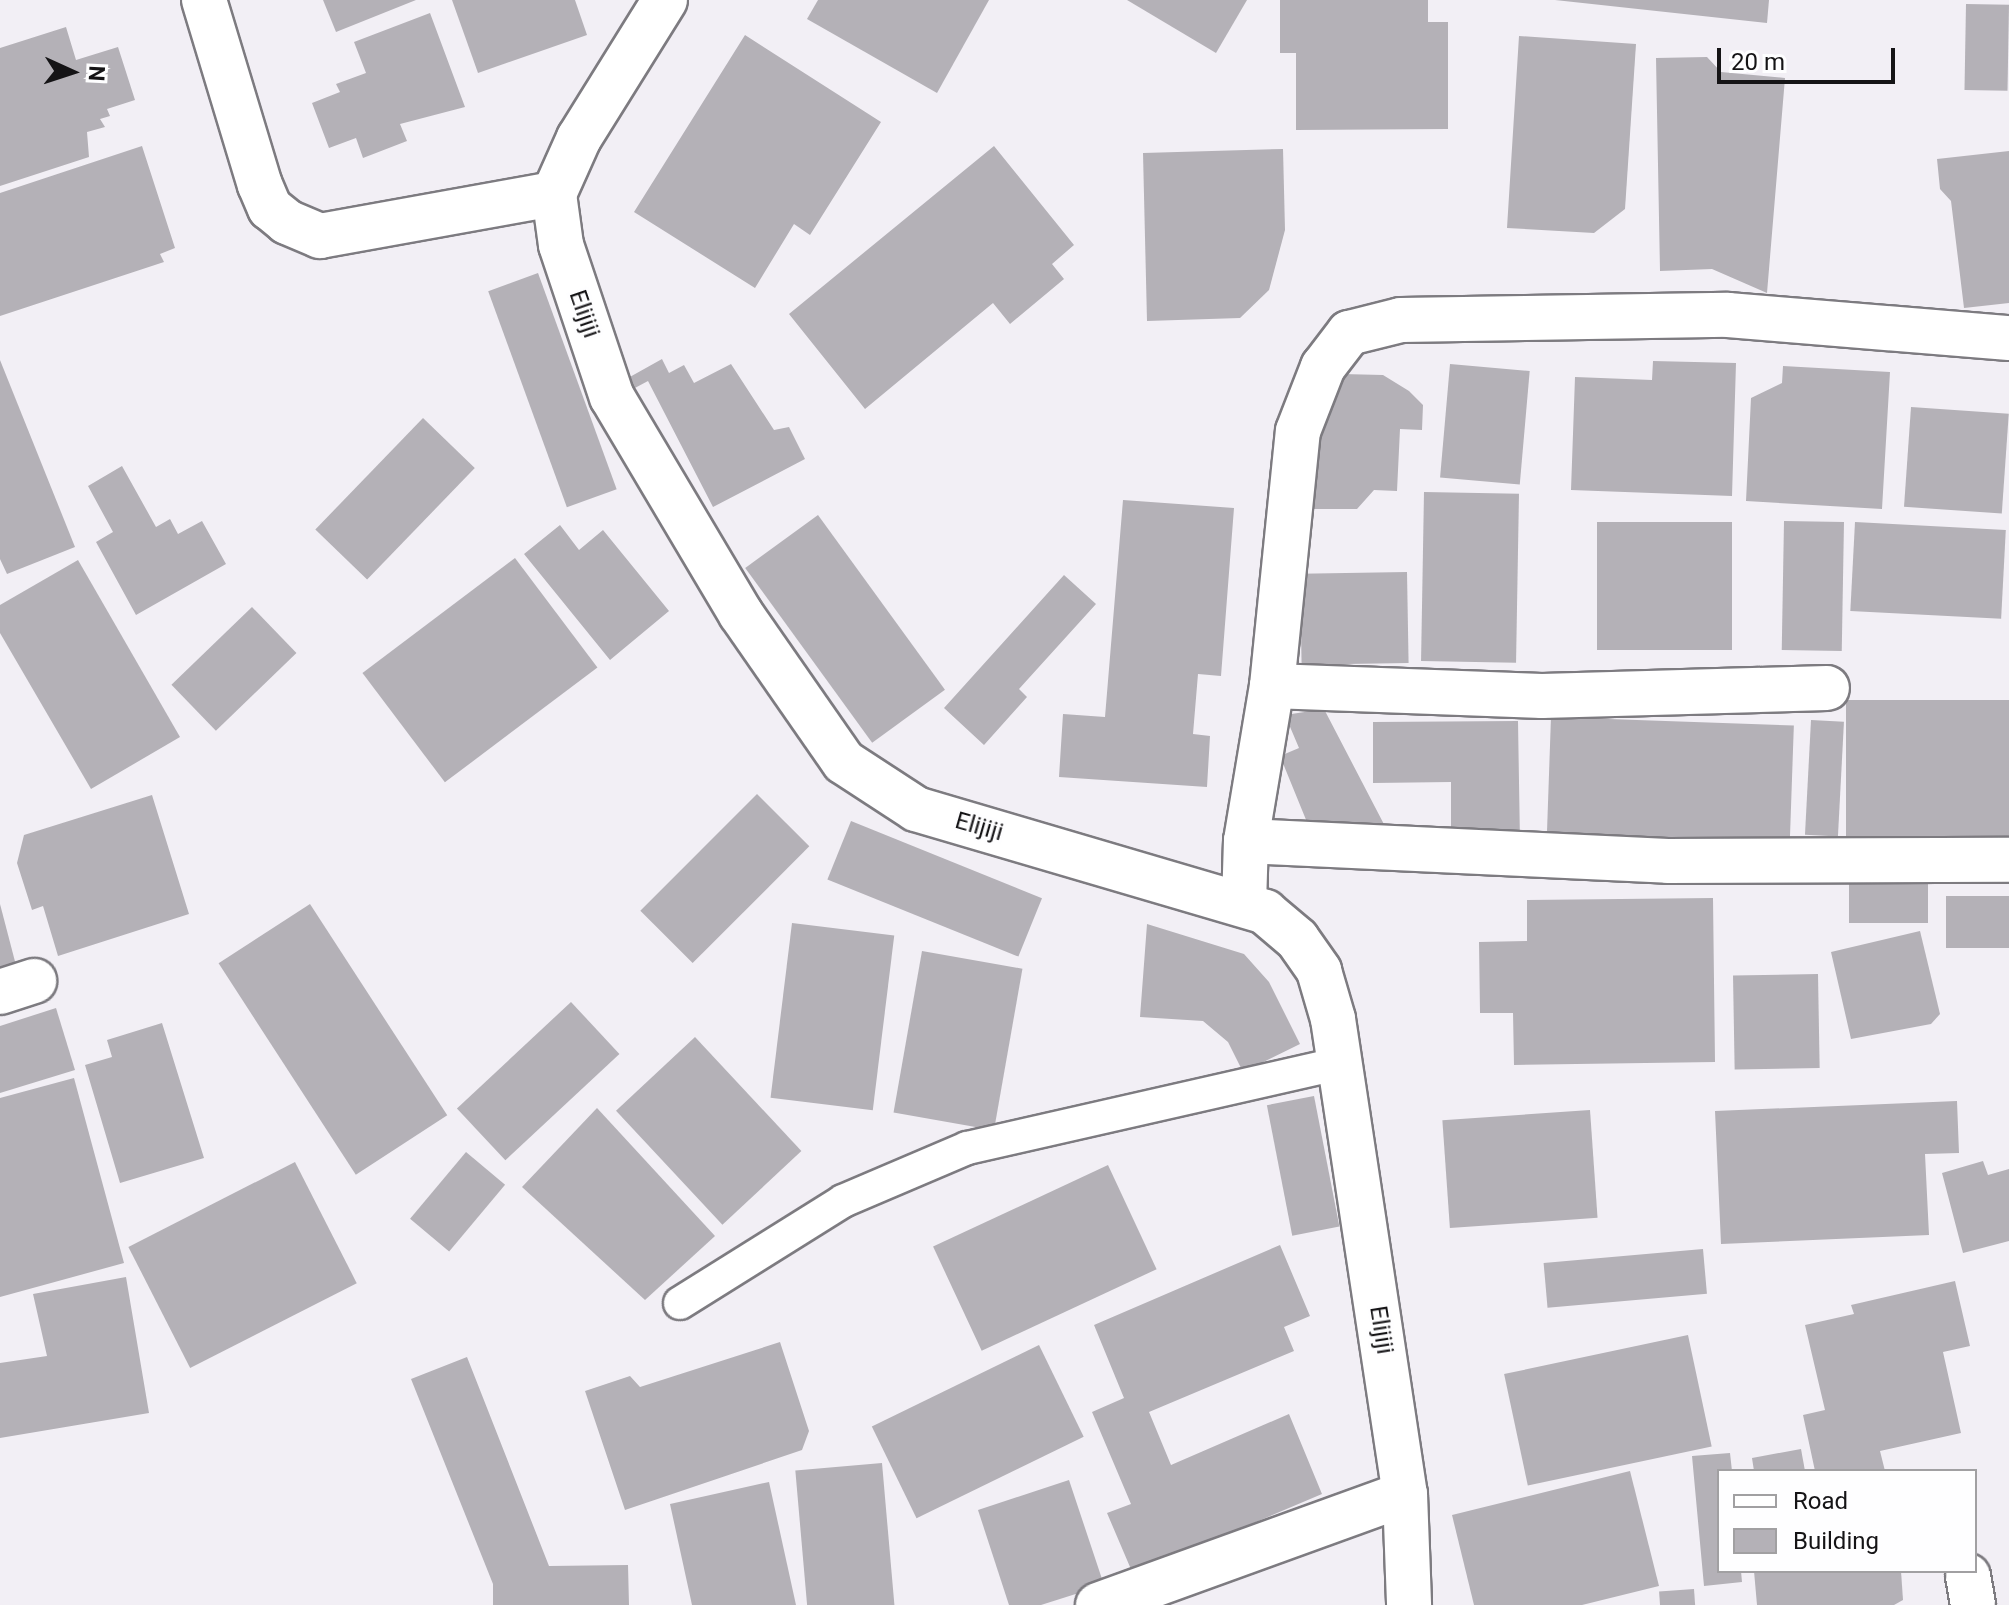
<!DOCTYPE html>
<html>
<head>
<meta charset="utf-8">
<style>
	body { margin:0 }
	#map { position:relative; width:2009px; height:1605px; overflow:hidden; background:#f2eff5; font-family:Roboto,sans-serif }
	div>[style] { position:absolute }
	[style*='--x'] { left:calc(var(--x)*1px); top:calc(var(--y)*1px); width:calc(var(--w)*1px); rotate:calc(var(--a)*1deg) }
	.building>* { inset:0; background:#b4b1b7; transform-origin:0 0 }
	.roads { filter:drop-shadow(2px 0 #7d7b80) drop-shadow(-2px 0 #7d7b80) drop-shadow(0 2px #7d7b80) drop-shadow(0 -2px #7d7b80) }
	.lane>* { height:32px; margin:-16px; padding:0 16px; transform-origin:16px; border-radius:16px; background:#fff }
	.street>* { height:44px; margin:-22px; padding:0 22px; transform-origin:22px; border-radius:22px; background:#fff }
	span { translate:-50% -50%; white-space:nowrap; text-align:center; line-height:1.15; -webkit-text-stroke:6px #fefeff; paint-order:stroke }
	.street-label { font-size:24px; color:#151416 }
	.legend { position:absolute; left:1717px; top:1469px; width:260px; height:104px; box-sizing:border-box; background:#fefeff; border:2px solid #a1a0a2; margin:0; padding:10px 14px; list-style:none; font-size:24px; color:#151416 }
	.legend li { display:flex; align-items:center; gap:16px; height:40px }
	.legend b { width:40px; border:2px solid #a1a0a2 }
	.north { position:absolute; left:32px; top:32px; width:80px; height:80px; -webkit-text-stroke:6px #fefeff; paint-order:stroke; rotate:93deg; font-size:22px; font-weight:700; line-height:32px; text-align:center; color:#151416 }
	.north::after { content:''; display:block; margin:auto; width:28px; height:36px; background:#151416; clip-path:polygon(50% 0,100% 100%,50% 72%,0 100%) }
	.scale { position:absolute; left:1717px; top:48px; width:178px; height:36px; box-sizing:border-box; border:4px solid #151416; border-top:0; padding-left:10px; font-size:24px; line-height:28px; white-space:nowrap; color:#151416; -webkit-text-stroke:6px #fefeff; paint-order:stroke }
</style>
</head>
<body>
<div id="map">
	<div class="building">
		<i style="clip-path:polygon(323px 0,416px 0,336px 32px)"></i>
		<i style="clip-path:polygon(452px 0,575px 0,587px 35px,478px 73px)"></i>
		<i style="clip-path:polygon(818px 0,989px 0,937px 93px,807px 19px)"></i>
		<i style="clip-path:polygon(1127px 0,1247px 0,1216px 53px)"></i>
		<i style="clip-path:polygon(1280px 0,1428px 0,1428px 22px,1448px 22px,1448px 129px,1296px 130px,1296px 53px,1280px 53px)"></i>
		<i style="clip-path:polygon(1555px 0,1769px 0,1767px 23px)"></i>
		<i style="left:1966px;top:4px;width:43px;height:86px;rotate:1deg"></i>
		<i style="clip-path:polygon(430px 13px,465px 107px,400px 124px,407px 141px,363px 158px,356px 138px,329px 148px,312px 103px,340px 92px,336px 84px,366px 73px,354px 42px)"></i>
		<i style="clip-path:polygon(66px 27px,76px 60px,118px 47px,135px 100px,107px 109px,110px 116px,100px 119px,105px 127px,87px 132px,89px 157px,0 186px,0 48px)"></i>
		<i style="clip-path:polygon(745px 35px,881px 122px,810px 235px,794px 224px,755px 288px,634px 212px)"></i>
		<i style="clip-path:polygon(1519px 36px,1636px 44px,1625px 209px,1594px 233px,1507px 228px)"></i>
		<i style="clip-path:polygon(1707px 57px,1721px 72px,1785px 78px,1767px 293px,1712px 269px,1660px 271px,1656px 58px)"></i>
		<i style="clip-path:polygon(142px 146px,175px 248px,160px 254px,164px 262px,0 316px,0 193px)"></i>
		<i style="clip-path:polygon(994px 146px,1074px 245px,1052px 264px,1064px 279px,1010px 324px,993px 303px,865px 409px,789px 314px)"></i>
		<i style="clip-path:polygon(1283px 149px,1285px 230px,1269px 290px,1240px 318px,1147px 321px,1143px 153px)"></i>
		<i style="clip-path:polygon(2009px 151px,2009px 303px,1964px 308px,1951px 201px,1940px 189px,1937px 159px)"></i>
		<i style="left:538px;top:273px;width:230px;height:53px;rotate:70deg"></i>
		<i style="clip-path:polygon(662px 359px,669px 373px,684px 365px,694px 383px,731px 364px,774px 430px,789px 427px,805px 459px,713px 507px,648px 381px,633px 389px,628px 378px)"></i>
		<i style="clip-path:polygon(0 360px,75px 547px,7px 574px,0 559px)"></i>
		<i style="clip-path:polygon(1653px 361px,1736px 363px,1732px 496px,1571px 490px,1575px 377px,1652px 380px)"></i>
		<i style="left:1450px;top:364px;width:80px;height:114px;rotate:5deg"></i>
		<i style="clip-path:polygon(1783px 366px,1890px 372px,1882px 509px,1746px 501px,1751px 398px,1782px 383px)"></i>
		<i style="clip-path:polygon(1342px 374px,1383px 375px,1409px 391px,1423px 405px,1422px 430px,1400px 429px,1397px 491px,1374px 490px,1357px 509px,1301px 509px,1300px 476px,1318px 476px,1318px 419px,1332px 409px)"></i>
		<i style="left:1911px;top:407px;width:98px;height:100px;rotate:4deg"></i>
		<i style="left:423px;top:418px;width:72px;height:155px;rotate:44deg"></i>
		<i style="clip-path:polygon(122px 466px,156px 527px,170px 519px,178px 534px,202px 521px,226px 564px,136px 615px,96px 542px,113px 532px,88px 486px)"></i>
		<i style="left:1424px;top:492px;width:95px;height:169px;rotate:1deg"></i>
		<i style="clip-path:polygon(1123px 500px,1234px 508px,1221px 676px,1198px 674px,1193px 734px,1210px 736px,1207px 787px,1059px 777px,1063px 714px,1105px 717px)"></i>
		<i style="left:818px;top:515px;width:216px;height:90px;rotate:54deg"></i>
		<i style="left:1784px;top:521px;width:60px;height:129px;rotate:1deg"></i>
		<i style="left:1732px;top:522px;width:128px;height:135px;rotate:90deg"></i>
		<i style="left:1855px;top:522px;width:151px;height:89px;rotate:3deg"></i>
		<i style="clip-path:polygon(560px 525px,579px 550px,603px 530px,669px 611px,610px 660px,524px 554px)"></i>
		<i style="left:515px;top:558px;width:137px;height:191px;rotate:53deg"></i>
		<i style="clip-path:polygon(78px 560px,180px 737px,91px 789px,0 633px,0 605px)"></i>
		<i style="left:1407px;top:572px;width:91px;height:107px;rotate:89deg"></i>
		<i style="clip-path:polygon(1064px 575px,1096px 604px,1019px 689px,1027px 697px,984px 745px,944px 708px)"></i>
		<i style="left:252px;top:607px;width:64px;height:112px;rotate:46deg"></i>
		<i style="left:1846px;top:700px;width:163px;height:141px"></i>
		<i style="clip-path:polygon(1324px 709px,1388px 832px,1311px 832px,1280px 756px,1299px 748px,1285px 715px)"></i>
		<i style="left:1551px;top:717px;width:243px;height:127px;rotate:2deg"></i>
		<i style="left:1811px;top:720px;width:33px;height:115px;rotate:3deg"></i>
		<i style="clip-path:polygon(1518px 721px,1520px 842px,1451px 843px,1451px 782px,1373px 783px,1373px 722px)"></i>
		<i style="left:757px;top:794px;width:74px;height:165px;rotate:45deg"></i>
		<i style="clip-path:polygon(152px 795px,189px 914px,58px 956px,43px 906px,32px 910px,17px 863px,24px 835px)"></i>
		<i style="left:851px;top:821px;width:206px;height:63px;rotate:22deg"></i>
		<i style="left:1928px;top:883px;width:40px;height:79px;rotate:90deg"></i>
		<i style="left:2009px;top:896px;width:52px;height:63px;rotate:90deg"></i>
		<i style="clip-path:polygon(1713px 898px,1715px 1062px,1514px 1065px,1513px 1013px,1480px 1013px,1479px 942px,1527px 941px,1527px 900px)"></i>
		<i style="clip-path:polygon(0 904px,18px 973px,0 978px)"></i>
		<i style="left:310px;top:904px;width:252px;height:109px;rotate:57deg"></i>
		<i style="left:792px;top:923px;width:103px;height:176px;rotate:7deg"></i>
		<i style="clip-path:polygon(1147px 924px,1244px 954px,1269px 982px,1300px 1044px,1243px 1072px,1228px 1042px,1203px 1021px,1140px 1017px)"></i>
		<i style="clip-path:polygon(1920px 931px,1940px 1014px,1931px 1024px,1851px 1039px,1831px 952px)"></i>
		<i style="left:922px;top:951px;width:102px;height:164px;rotate:10deg"></i>
		<i style="left:1818px;top:974px;width:94px;height:85px;rotate:89deg"></i>
		<i style="left:571px;top:1002px;width:71px;height:156px;rotate:47deg"></i>
		<i style="clip-path:polygon(56px 1008px,75px 1070px,0 1093px,0 1026px)"></i>
		<i style="clip-path:polygon(162px 1023px,204px 1158px,120px 1183px,85px 1065px,112px 1057px,107px 1040px)"></i>
		<i style="left:695px;top:1037px;width:156px;height:108px;rotate:47deg"></i>
		<i style="clip-path:polygon(74px 1078px,124px 1263px,0 1297px,0 1098px)"></i>
		<i style="left:1314px;top:1096px;width:133px;height:48px;rotate:79deg"></i>
		<i style="clip-path:polygon(1957px 1101px,1959px 1153px,1925px 1154px,1929px 1235px,1721px 1244px,1715px 1111px)"></i>
		<i style="clip-path:polygon(597px 1108px,715px 1236px,645px 1300px,522px 1187px)"></i>
		<i style="left:1590px;top:1110px;width:108px;height:148px;rotate:86deg"></i>
		<i style="left:466px;top:1152px;width:51px;height:87px;rotate:40deg"></i>
		<i style="clip-path:polygon(1983px 1161px,1988px 1175px,2009px 1169px,2009px 1241px,1963px 1253px,1942px 1173px)"></i>
		<i style="left:295px;top:1162px;width:136px;height:187px;rotate:63deg"></i>
		<i style="left:1108px;top:1165px;width:115px;height:193px;rotate:65deg"></i>
		<i style="clip-path:polygon(1280px 1245px,1310px 1316px,1284px 1327px,1294px 1351px,1149px 1412px,1171px 1465px,1289px 1414px,1322px 1494px,1133px 1574px,1107px 1513px,1131px 1504px,1092px 1412px,1124px 1398px,1094px 1325px)"></i>
		<i style="left:1703px;top:1249px;width:45px;height:160px;rotate:85deg"></i>
		<i style="clip-path:polygon(126px 1277px,149px 1413px,0 1438px,0 1363px,47px 1356px,33px 1294px)"></i>
		<i style="clip-path:polygon(1955px 1281px,1970px 1346px,1943px 1352px,1961px 1433px,1880px 1451px,1885px 1471px,1815px 1471px,1803px 1415px,1825px 1410px,1805px 1325px,1854px 1314px,1851px 1305px)"></i>
		<i style="left:1688px;top:1335px;width:114px;height:188px;rotate:78deg"></i>
		<i style="clip-path:polygon(780px 1342px,809px 1431px,802px 1450px,625px 1510px,585px 1391px,630px 1376px,640px 1387px)"></i>
		<i style="left:1039px;top:1345px;width:102px;height:186px;rotate:64deg"></i>
		<i style="clip-path:polygon(467px 1357px,549px 1566px,628px 1565px,629px 1605px,493px 1605px,493px 1584px,411px 1379px)"></i>
		<i style="clip-path:polygon(1801px 1449px,1805px 1471px,1754px 1471px,1752px 1458px)"></i>
		<i style="clip-path:polygon(1730px 1453px,1732px 1471px,1719px 1471px,1719px 1571px,1741px 1571px,1742px 1582px,1704px 1586px,1692px 1456px)"></i>
		<i style="left:882px;top:1463px;width:143px;height:87px;rotate:85deg"></i>
		<i style="clip-path:polygon(1630px 1471px,1659px 1586px,1582px 1605px,1474px 1605px,1452px 1515px)"></i>
		<i style="clip-path:polygon(1069px 1480px,1104px 1585px,1041px 1605px,1009px 1605px,978px 1510px)"></i>
		<i style="clip-path:polygon(769px 1482px,796px 1605px,692px 1605px,670px 1504px)"></i>
		<i style="clip-path:polygon(1754px 1571px,1901px 1571px,1903px 1600px,1894px 1605px,1757px 1605px)"></i>
		<i style="left:1694px;top:1589px;width:16px;height:35px;rotate:86deg"></i>
	</div>
	<div class="roads">
		<div class="lane">
			<i style="--x:680;--y:1303;--w:192;--a:-32"></i>
			<i style="--x:843;--y:1201;--w:135;--a:-23.1"></i>
			<i style="--x:967;--y:1148;--w:383;--a:-12.8"></i>
		</div>
		<div class="street">
			<i style="--x:204;--y:0;--w:193;--a:73.2"></i>
			<i style="--x:260;--y:185;--w:25;--a:67"></i>
			<i style="--x:270;--y:208;--w:22;--a:39"></i>
			<i style="--x:287;--y:222;--w:36;--a:23"></i>
			<i style="--x:320;--y:236;--w:238;--a:-10.2"></i>
			<i style="--x:665;--y:0;--w:163;--a:121.9"></i>
			<i style="--x:579;--y:138;--w:61;--a:114.1"></i>
			<i style="--x:554;--y:194;--w:51;--a:82.2"></i>
			<i style="--x:561;--y:245;--w:160;--a:71.5"></i>
			<i style="--x:612;--y:397;--w:252;--a:59.3"></i>
			<i style="--x:741;--y:614;--w:180;--a:55.2"></i>
			<i style="--x:844;--y:762;--w:86;--a:33.1"></i>
			<i style="--x:916;--y:809;--w:364;--a:16.4"></i>
			<i style="--x:1265;--y:912;--w:42;--a:40.2"></i>
			<i style="--x:1297;--y:939;--w:39;--a:55"></i>
			<i style="--x:1319;--y:971;--w:50;--a:73.7"></i>
			<i style="--x:1333;--y:1019;--w:480;--a:81.4"></i>
			<i style="--x:1405;--y:1494;--w:111;--a:87.9"></i>
			<i style="--x:1272;--y:686;--w:270;--a:2.1"></i>
			<i style="--x:1542;--y:696;--w:285;--a:-1.6"></i>
			<i style="--x:1246;--y:841;--w:422;--a:2.7"></i>
			<i style="--x:1668;--y:861;--w:341;--a:-0.2"></i>
			<i style="--x:1244;--y:904;--w:63;--a:-88.2"></i>
			<i style="--x:1246;--y:841;--w:157;--a:-80.5"></i>
			<i style="--x:1272;--y:686;--w:256;--a:-84.2"></i>
			<i style="--x:1298;--y:431;--w:69;--a:-68.7"></i>
			<i style="--x:1323;--y:367;--w:43;--a:-52.6"></i>
			<i style="--x:1349;--y:333;--w:54;--a:-14"></i>
			<i style="--x:1401;--y:320;--w:327;--a:-0.9"></i>
			<i style="--x:1728;--y:315;--w:282;--a:4.7"></i>
			<i style="--x:0;--y:992;--w:36;--a:-18"></i>
			<i style="--x:1968;--y:1576;--w:29;--a:80"></i>
			<i style="--x:1098;--y:1605;--w:326;--a:-19.9"></i>
		</div>
	</div>
	<div class="street-label">
		<span style="left:584px;top:314px;rotate:71deg">Elijiji</span>
		<span style="left:979px;top:827px;rotate:16deg">Elijiji</span>
		<span style="left:1381px;top:1330px;rotate:81deg">Elijiji</span>
	</div>
	<ul class="legend">
	<li><b style="height:10px;background:#fff"></b>Road</li>
	<li><b style="height:22px;background:#b4b1b7"></b>Building</li>
	</ul>
	<div class="north">N</div>
	<div class="scale">20 m</div>
</div>
</body>
</html>
